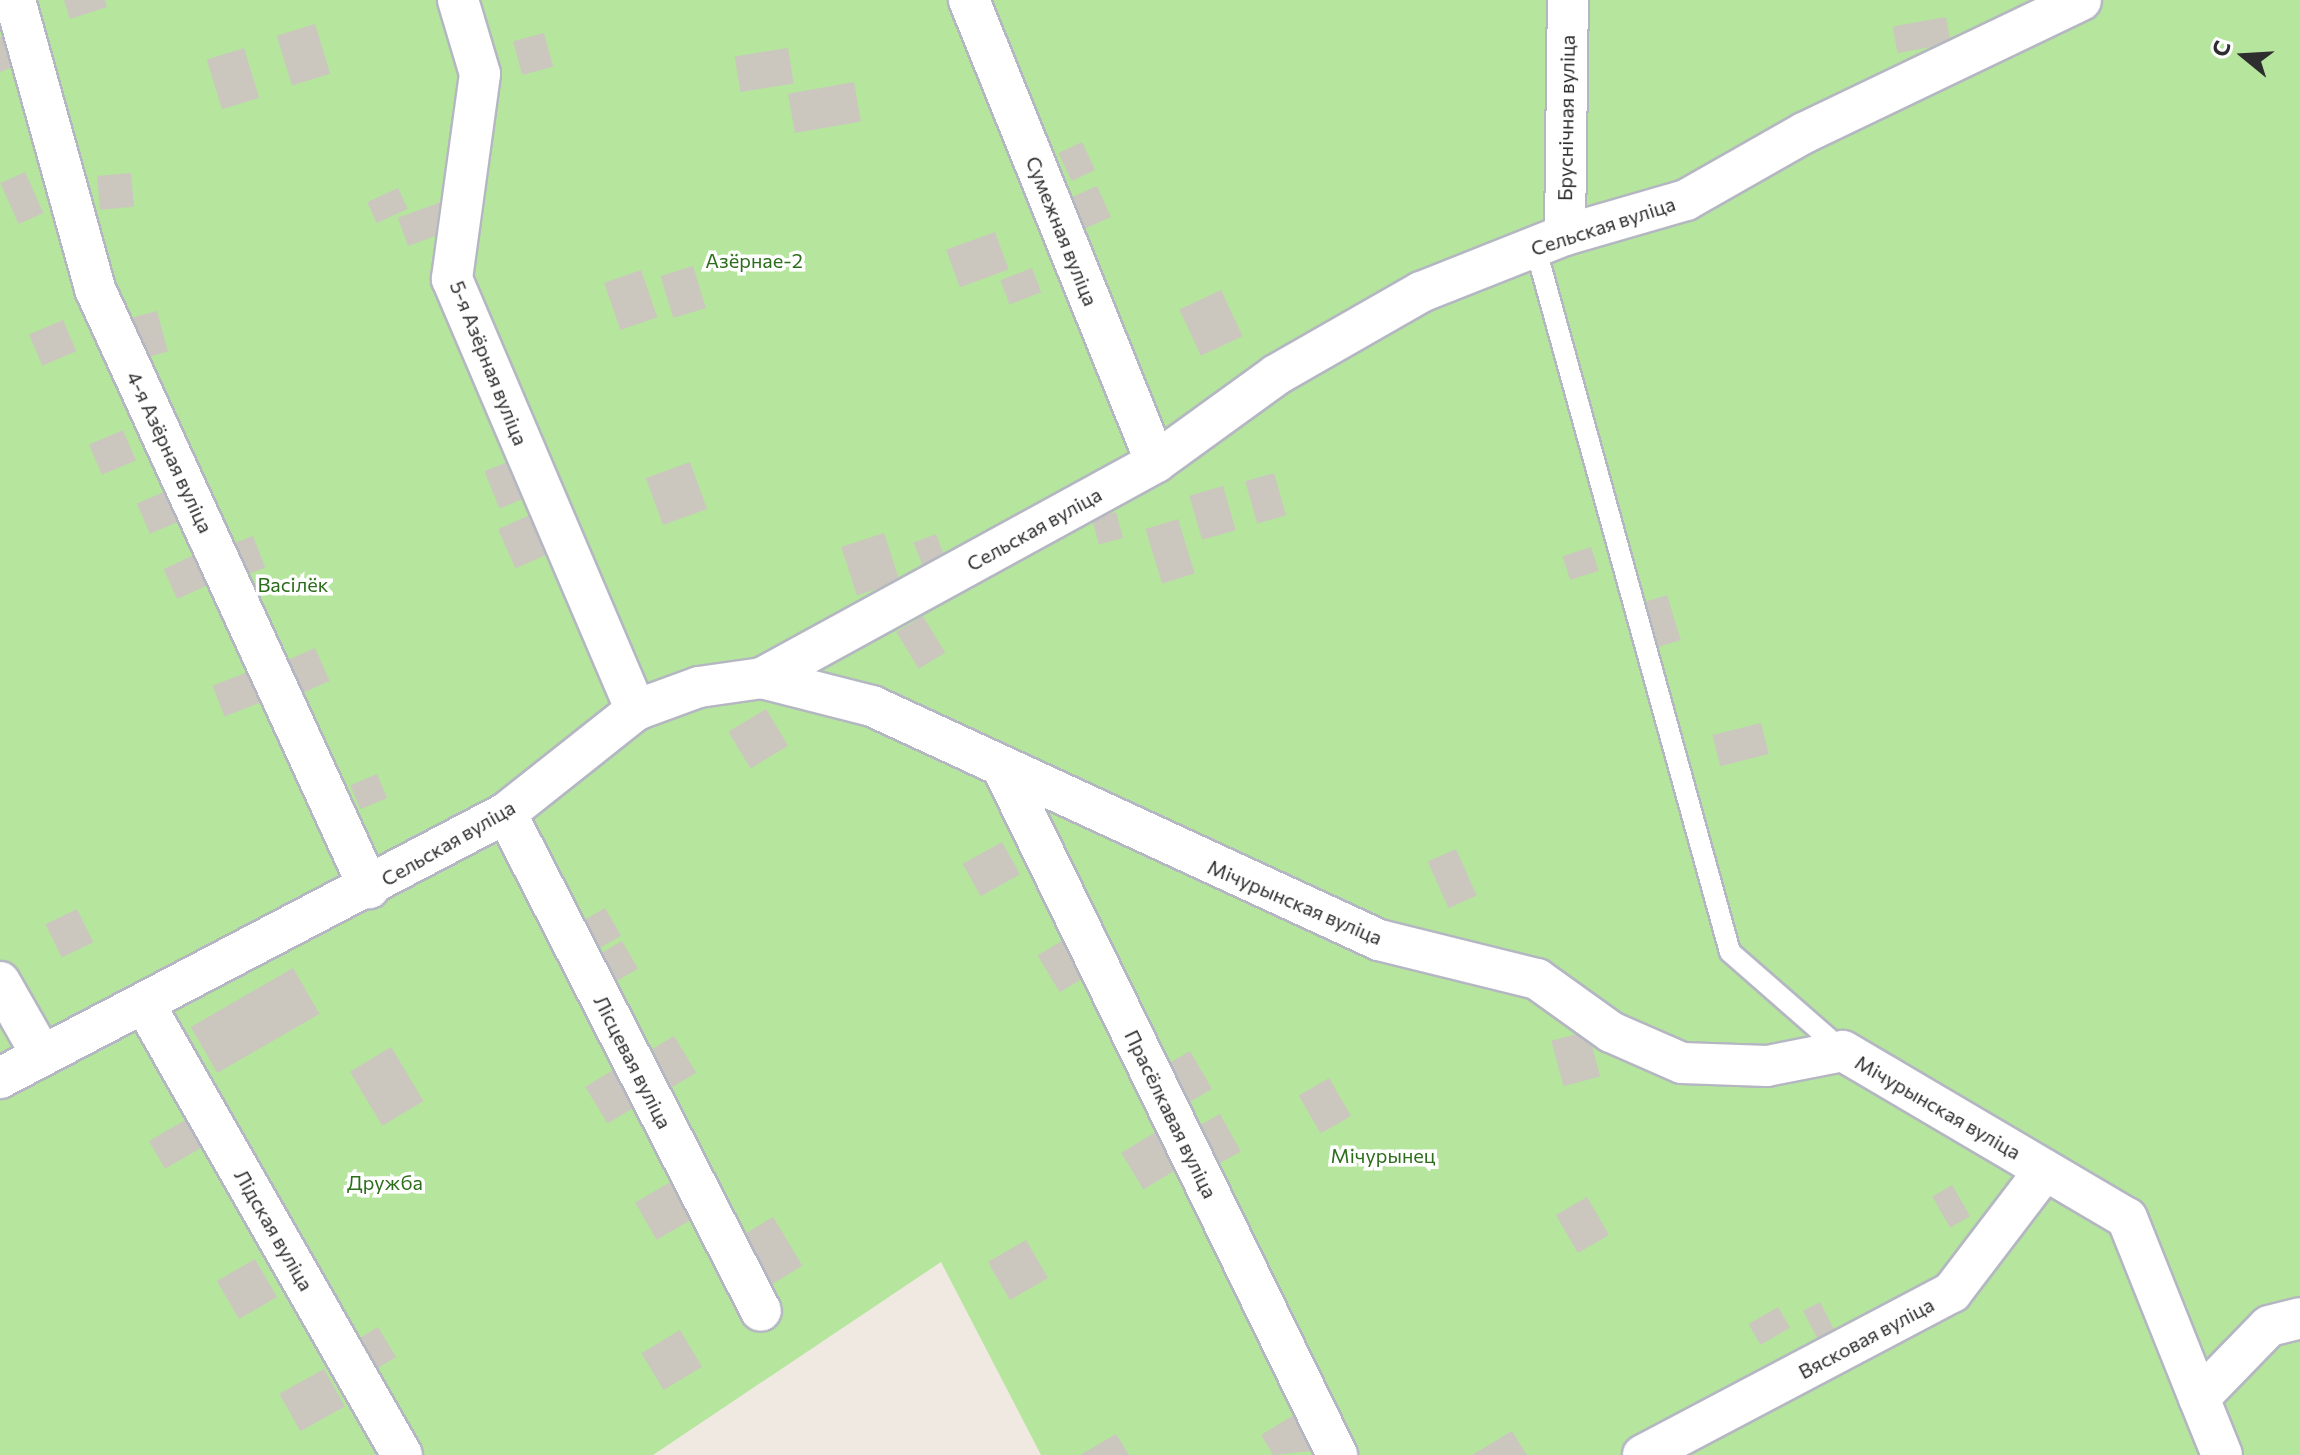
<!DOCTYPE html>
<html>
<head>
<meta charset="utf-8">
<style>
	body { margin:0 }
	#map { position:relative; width:2300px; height:1455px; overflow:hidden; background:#efe9e1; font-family:Commissioner,sans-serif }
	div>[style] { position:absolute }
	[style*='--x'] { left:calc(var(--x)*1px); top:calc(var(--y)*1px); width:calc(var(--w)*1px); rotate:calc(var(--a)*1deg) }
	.green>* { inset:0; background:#b6e59e }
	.building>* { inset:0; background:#cbc7bf; transform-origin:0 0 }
	.roads { filter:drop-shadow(2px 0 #b4b7c1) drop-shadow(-2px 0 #b4b7c1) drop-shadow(0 2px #b4b7c1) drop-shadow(0 -2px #b4b7c1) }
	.service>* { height:20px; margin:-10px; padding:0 10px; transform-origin:10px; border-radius:10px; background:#fff }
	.minor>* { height:40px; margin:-20px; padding:0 20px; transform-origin:20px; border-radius:20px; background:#fff }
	span { translate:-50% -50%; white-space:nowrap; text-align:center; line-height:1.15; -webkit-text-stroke:7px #fff; paint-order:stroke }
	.street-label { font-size:20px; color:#2e2e2e }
	.park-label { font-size:20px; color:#2c6e1b }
	.north { position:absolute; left:2204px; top:16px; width:80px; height:80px; -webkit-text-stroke:6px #fff; paint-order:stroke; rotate:288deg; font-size:22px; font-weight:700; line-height:32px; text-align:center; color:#2e2e2e }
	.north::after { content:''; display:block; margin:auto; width:28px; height:36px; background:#2e2e2e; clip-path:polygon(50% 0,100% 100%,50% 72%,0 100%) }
</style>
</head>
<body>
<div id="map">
	<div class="green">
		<i style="clip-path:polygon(0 0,2300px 0,2300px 1455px,1041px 1455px,941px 1262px,653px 1455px,0 1455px)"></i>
	</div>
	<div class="building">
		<i style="clip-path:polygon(64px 0,105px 0,107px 7px,70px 19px)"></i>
		<i style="left:1946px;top:17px;width:27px;height:54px;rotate:80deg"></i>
		<i style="left:315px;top:24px;width:52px;height:40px;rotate:73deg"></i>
		<i style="left:544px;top:33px;width:35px;height:32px;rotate:75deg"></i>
		<i style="clip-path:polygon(7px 34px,21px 64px,0 72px,0 37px)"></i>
		<i style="left:244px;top:48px;width:52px;height:39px;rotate:73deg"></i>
		<i style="left:788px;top:48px;width:36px;height:54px;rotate:81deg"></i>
		<i style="left:854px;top:82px;width:40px;height:67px;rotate:80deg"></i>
		<i style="left:1082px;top:142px;width:31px;height:26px;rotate:65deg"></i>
		<i style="left:25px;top:172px;width:45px;height:27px;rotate:66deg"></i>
		<i style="left:131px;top:173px;width:34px;height:34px;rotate:85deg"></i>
		<i style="left:1097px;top:186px;width:34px;height:37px;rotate:66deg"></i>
		<i style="left:398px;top:188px;width:23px;height:34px;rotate:65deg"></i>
		<i style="left:441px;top:202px;width:30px;height:46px;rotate:70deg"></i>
		<i style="left:995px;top:232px;width:40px;height:52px;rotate:70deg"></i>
		<i style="left:693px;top:266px;width:44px;height:34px;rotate:73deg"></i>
		<i style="left:1032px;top:268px;width:26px;height:34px;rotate:69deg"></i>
		<i style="left:641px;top:270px;width:50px;height:39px;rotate:71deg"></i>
		<i style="left:1221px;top:290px;width:51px;height:46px;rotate:65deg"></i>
		<i style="left:157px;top:311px;width:42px;height:32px;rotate:75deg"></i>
		<i style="left:63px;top:320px;width:34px;height:37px;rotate:67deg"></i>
		<i style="left:123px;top:430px;width:33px;height:37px;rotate:67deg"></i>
		<i style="left:515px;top:459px;width:40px;height:33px;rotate:68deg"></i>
		<i style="left:690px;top:462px;width:50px;height:47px;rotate:70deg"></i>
		<i style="left:1274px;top:473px;width:44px;height:30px;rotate:74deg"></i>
		<i style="left:1223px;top:486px;width:46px;height:35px;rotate:74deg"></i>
		<i style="left:171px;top:489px;width:33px;height:37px;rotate:67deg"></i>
		<i style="left:1116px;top:512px;width:27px;height:25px;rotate:75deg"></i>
		<i style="left:530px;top:515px;width:43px;height:35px;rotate:66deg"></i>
		<i style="left:1178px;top:519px;width:57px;height:34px;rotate:73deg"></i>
		<i style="left:884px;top:533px;width:51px;height:45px;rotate:72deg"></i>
		<i style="left:936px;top:534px;width:26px;height:24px;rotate:69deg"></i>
		<i style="left:253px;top:536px;width:34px;height:30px;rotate:69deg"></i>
		<i style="left:1591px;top:547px;width:25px;height:30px;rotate:72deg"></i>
		<i style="left:196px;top:554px;width:33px;height:36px;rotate:65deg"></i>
		<i style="left:1667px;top:595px;width:47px;height:29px;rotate:73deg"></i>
		<i style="left:923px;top:616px;width:43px;height:31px;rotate:59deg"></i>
		<i style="left:315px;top:648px;width:36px;height:42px;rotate:66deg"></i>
		<i style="left:248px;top:672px;width:33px;height:38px;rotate:69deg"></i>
		<i style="left:766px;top:709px;width:43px;height:44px;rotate:59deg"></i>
		<i style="left:1761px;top:723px;width:32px;height:50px;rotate:76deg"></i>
		<i style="left:377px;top:774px;width:26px;height:29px;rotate:67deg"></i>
		<i style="left:1002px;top:842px;width:37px;height:45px;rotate:61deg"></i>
		<i style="left:1456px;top:849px;width:51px;height:31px;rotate:66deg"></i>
		<i style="left:605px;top:908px;width:32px;height:36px;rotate:60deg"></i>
		<i style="left:77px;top:909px;width:37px;height:35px;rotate:64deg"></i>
		<i style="left:1065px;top:939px;width:43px;height:32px;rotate:59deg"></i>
		<i style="left:622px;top:941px;width:32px;height:36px;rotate:60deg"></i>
		<i style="left:293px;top:968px;width:53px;height:118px;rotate:60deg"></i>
		<i style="left:1588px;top:1031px;width:47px;height:38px;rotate:75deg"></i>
		<i style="left:674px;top:1036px;width:43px;height:44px;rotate:59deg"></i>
		<i style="left:391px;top:1047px;width:63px;height:48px;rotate:59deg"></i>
		<i style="left:1190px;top:1051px;width:44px;height:34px;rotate:60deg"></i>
		<i style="left:623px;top:1064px;width:43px;height:44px;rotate:59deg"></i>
		<i style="left:1329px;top:1078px;width:44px;height:35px;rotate:60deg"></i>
		<i style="left:1220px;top:1114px;width:43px;height:34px;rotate:61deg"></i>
		<i style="left:187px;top:1119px;width:32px;height:44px;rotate:60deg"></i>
		<i style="left:1159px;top:1130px;width:43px;height:44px;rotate:59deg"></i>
		<i style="left:674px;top:1180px;width:43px;height:45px;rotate:60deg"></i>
		<i style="left:1952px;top:1185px;width:36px;height:23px;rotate:60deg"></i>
		<i style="left:1587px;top:1197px;width:44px;height:36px;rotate:60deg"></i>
		<i style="left:773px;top:1217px;width:57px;height:37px;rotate:59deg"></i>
		<i style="left:1026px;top:1240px;width:44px;height:44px;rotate:60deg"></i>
		<i style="left:255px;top:1259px;width:44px;height:44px;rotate:60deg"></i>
		<i style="left:1820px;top:1302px;width:31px;height:19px;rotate:63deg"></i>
		<i style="left:1778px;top:1307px;width:24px;height:34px;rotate:60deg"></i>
		<i style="left:378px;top:1327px;width:35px;height:37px;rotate:59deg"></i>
		<i style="left:680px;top:1330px;width:43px;height:45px;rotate:59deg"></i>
		<i style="left:324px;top:1369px;width:43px;height:51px;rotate:61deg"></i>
		<i style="clip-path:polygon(1299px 1412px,1321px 1450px,1273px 1455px,1261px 1435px)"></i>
		<i style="clip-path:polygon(1512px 1431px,1527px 1455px,1472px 1455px)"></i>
		<i style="clip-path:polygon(1116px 1434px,1129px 1455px,1080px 1455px)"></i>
	</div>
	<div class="roads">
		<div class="service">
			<i style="--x:1535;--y:246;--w:732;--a:74.56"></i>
			<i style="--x:1730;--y:952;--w:150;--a:41.2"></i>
		</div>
		<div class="minor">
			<i style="--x:15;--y:0;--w:300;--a:74.5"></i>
			<i style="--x:95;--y:289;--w:659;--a:65.42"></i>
			<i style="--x:458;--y:0;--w:77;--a:73.4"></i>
			<i style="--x:480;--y:74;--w:207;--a:97.8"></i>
			<i style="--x:452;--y:279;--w:469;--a:66.9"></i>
			<i style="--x:969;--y:0;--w:498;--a:68"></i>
			<i style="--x:1565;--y:235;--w:235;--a:-89.3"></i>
			<i style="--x:762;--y:678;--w:114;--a:14.3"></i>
			<i style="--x:872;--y:706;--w:558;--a:24.78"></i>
			<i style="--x:1379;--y:940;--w:163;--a:13.9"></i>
			<i style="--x:1537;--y:979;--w:91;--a:35.6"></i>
			<i style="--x:1611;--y:1032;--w:77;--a:23.6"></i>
			<i style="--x:1682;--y:1063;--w:85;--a:2"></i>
			<i style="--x:1767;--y:1066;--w:77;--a:-11.2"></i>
			<i style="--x:1843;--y:1051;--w:329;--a:30.5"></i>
			<i style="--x:2127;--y:1218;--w:194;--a:68.2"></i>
			<i style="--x:2199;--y:1398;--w:100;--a:-45.8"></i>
			<i style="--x:2269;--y:1326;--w:32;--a:-14"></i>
			<i style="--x:1005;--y:773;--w:759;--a:64.04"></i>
			<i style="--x:506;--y:813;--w:559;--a:62.89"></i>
			<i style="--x:0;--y:982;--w:83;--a:60.3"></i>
			<i style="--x:145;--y:1005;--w:518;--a:60.27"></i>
			<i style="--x:0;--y:1078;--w:571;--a:-27.64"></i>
			<i style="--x:506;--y:813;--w:166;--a:-38.4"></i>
			<i style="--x:636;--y:710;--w:67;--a:-20.1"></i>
			<i style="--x:699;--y:687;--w:64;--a:-8.1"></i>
			<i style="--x:762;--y:678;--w:449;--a:-28.7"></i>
			<i style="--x:1156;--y:462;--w:148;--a:-35.9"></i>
			<i style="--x:1276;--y:375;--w:167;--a:-29.8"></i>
			<i style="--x:1421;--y:292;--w:155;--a:-21.6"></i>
			<i style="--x:1565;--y:235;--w:126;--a:-16.1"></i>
			<i style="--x:1686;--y:200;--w:136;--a:-29.6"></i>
			<i style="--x:1804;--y:133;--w:307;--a:-25.6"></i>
			<i style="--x:2199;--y:1398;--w:61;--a:68"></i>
			<i style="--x:1643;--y:1455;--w:349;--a:-27.8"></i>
			<i style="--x:1952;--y:1292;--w:153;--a:-52.7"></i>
		</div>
	</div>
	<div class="street-label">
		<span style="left:1566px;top:118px;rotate:-89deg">Бруснічная вуліца</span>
		<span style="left:1603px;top:226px;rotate:-18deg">Сельская вуліца</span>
		<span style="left:1062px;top:231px;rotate:68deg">Сумежная вуліца</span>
		<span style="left:489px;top:363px;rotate:68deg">5-я Азёрная вуліца</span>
		<span style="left:170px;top:452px;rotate:65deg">4-я Азёрная вуліца</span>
		<span style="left:1034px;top:529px;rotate:-29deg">Сельская вуліца</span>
		<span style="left:448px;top:843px;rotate:-30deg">Сельская вуліца</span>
		<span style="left:1295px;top:902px;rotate:23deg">Мічурынская вуліца</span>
		<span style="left:633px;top:1062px;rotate:63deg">Лісцевая вуліца</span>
		<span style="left:1938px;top:1107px;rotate:30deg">Мічурынская вуліца</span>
		<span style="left:1171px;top:1114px;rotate:64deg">Прасёлкавая вуліца</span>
		<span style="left:274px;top:1230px;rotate:60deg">Лідская вуліца</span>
		<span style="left:1866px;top:1338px;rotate:-28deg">Вясковая вуліца</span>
	</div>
	<div class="park-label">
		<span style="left:754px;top:260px">Азёрнае-2</span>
		<span style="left:293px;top:584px">Васілёк</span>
		<span style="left:1383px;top:1155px">Мічурынец</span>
		<span style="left:385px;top:1182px">Дружба</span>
	</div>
	<div class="north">С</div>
</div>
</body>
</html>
